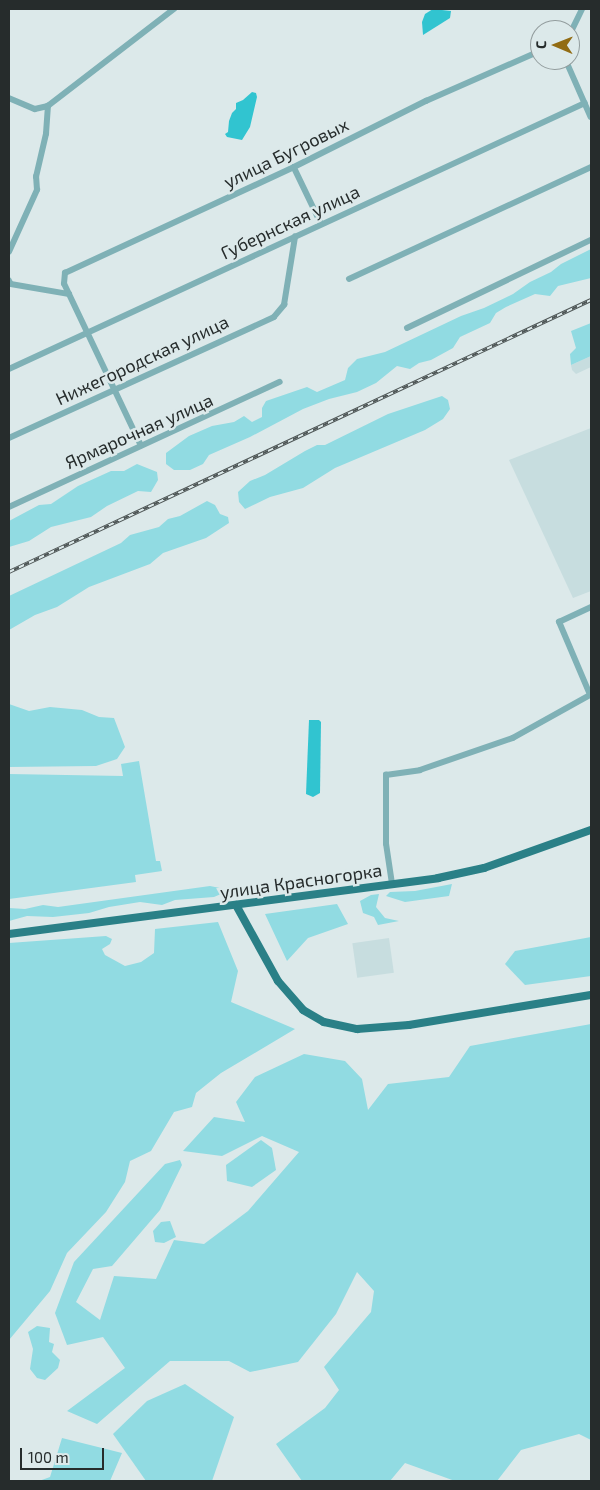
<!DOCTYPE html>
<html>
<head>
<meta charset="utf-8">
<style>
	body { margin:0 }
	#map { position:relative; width:600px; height:1490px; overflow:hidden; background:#dce9ea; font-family:"Exo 2",sans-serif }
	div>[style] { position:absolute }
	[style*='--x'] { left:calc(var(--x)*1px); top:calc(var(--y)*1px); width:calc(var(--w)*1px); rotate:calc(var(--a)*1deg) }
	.built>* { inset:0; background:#c7dddf; transform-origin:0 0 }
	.green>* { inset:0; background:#91dbe2 }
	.water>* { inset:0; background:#31c4d0 }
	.minor>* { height:5.5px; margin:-2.75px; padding:0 2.75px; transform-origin:2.75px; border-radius:2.75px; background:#7fb1b6 }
	.major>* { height:8px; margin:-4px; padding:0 4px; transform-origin:4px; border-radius:4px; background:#2a8087 }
	.rail>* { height:4px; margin-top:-2px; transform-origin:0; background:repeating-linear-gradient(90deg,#dce9ea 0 5.5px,#4e5656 0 11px); box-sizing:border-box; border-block:1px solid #4e5656 }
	span { translate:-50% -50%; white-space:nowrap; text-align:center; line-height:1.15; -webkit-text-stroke:5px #dce9ea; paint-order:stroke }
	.street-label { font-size:18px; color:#262c2c }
	.frame { position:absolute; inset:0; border:10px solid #262c2c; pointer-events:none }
	.north { position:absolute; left:530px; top:20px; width:50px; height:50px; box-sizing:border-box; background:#dce9ea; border:1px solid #939d9e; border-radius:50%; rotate:271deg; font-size:14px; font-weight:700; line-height:20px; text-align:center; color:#262c2c }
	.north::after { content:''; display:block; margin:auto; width:18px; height:22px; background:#926c13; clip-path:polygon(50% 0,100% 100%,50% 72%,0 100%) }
	.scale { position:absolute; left:20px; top:1448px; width:84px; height:22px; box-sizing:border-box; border:2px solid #262c2c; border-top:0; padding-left:6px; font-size:15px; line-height:18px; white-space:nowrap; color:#262c2c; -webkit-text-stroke:4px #dce9ea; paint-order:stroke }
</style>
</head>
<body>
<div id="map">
	<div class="built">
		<i style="clip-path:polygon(591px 356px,591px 367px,576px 374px,572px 370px,571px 365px)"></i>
		<i style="clip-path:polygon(591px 428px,591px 591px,573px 598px,509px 460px)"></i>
		<i style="left:389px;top:938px;width:35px;height:37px;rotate:82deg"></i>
	</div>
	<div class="green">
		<i style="clip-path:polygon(591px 249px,591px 278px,558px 286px,550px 296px,535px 294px,506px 307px,496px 313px,490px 323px,460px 337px,453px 348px,431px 360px,419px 363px,410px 369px,397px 366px,376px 383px,357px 392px,329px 399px,303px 409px,250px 437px,209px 455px,203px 464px,190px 470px,174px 470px,166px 464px,166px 453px,189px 436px,212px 426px,234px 422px,244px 416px,252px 422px,262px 417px,262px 408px,266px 401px,307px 387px,317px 392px,345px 380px,348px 368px,357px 359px,385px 352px,461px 316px,484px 308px,513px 294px,530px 282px,551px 272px,561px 264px)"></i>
		<i style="clip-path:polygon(591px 323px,591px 356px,571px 365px,570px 354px,576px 348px,571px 331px)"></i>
		<i style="clip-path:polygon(442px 396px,448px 400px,450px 409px,443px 419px,425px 430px,335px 468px,303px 488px,270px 497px,245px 509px,239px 502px,238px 492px,250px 481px,265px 475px,305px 451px,317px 445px,325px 445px,388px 414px)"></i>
		<i style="clip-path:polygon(137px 464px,157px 472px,158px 480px,151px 492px,138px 491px,107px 506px,91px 517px,51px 527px,29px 541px,9px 547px,9px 521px,39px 505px,51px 504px,78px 486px,111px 471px,124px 471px)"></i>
		<i style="clip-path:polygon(207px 501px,215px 505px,220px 514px,228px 517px,229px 523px,206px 538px,163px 553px,150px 564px,89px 587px,57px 607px,35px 615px,9px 630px,9px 596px,121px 543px,130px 535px,159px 527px,168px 519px,180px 516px)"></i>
		<i style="clip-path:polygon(9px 704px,29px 711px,50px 707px,82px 710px,99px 717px,114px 718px,125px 747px,117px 759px,96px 766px,9px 767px)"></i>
		<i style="clip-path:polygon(139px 761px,156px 861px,160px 861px,162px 871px,135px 875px,136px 882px,9px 899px,9px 774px,123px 776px,121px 764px)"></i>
		<i style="clip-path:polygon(452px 884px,449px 896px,405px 902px,386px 896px,390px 892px,415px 891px)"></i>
		<i style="clip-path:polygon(210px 886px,220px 888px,221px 894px,214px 897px,175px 900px,162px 905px,140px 902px,109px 907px,89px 913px,53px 917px,27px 916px,9px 921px,9px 908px,25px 909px,43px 905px,58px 907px)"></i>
		<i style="clip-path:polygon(371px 895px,379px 894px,376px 907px,385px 918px,399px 921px,378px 925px,374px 917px,363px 913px,360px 901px)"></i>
		<i style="clip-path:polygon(337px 904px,348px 924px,308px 938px,287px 961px,265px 914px)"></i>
		<i style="clip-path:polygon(218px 922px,238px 971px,231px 1002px,295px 1029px,221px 1073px,196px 1093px,192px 1107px,174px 1112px,151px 1151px,130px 1161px,125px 1182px,106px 1212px,67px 1253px,50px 1291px,9px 1340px,9px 943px,106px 936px,112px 939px,110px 944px,102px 949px,105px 955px,125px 966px,141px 962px,154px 953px,155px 929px)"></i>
		<i style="clip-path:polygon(591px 937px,591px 976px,525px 985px,505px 964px,515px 951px)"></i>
		<i style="clip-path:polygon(591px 1024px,591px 1440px,579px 1434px,521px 1450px,497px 1481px,455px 1481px,405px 1463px,390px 1481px,302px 1481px,276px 1444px,325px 1408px,339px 1390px,324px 1367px,371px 1312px,374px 1291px,357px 1272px,336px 1314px,298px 1362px,250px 1372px,229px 1361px,170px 1361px,97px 1424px,67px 1411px,125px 1368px,103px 1337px,67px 1345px,55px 1313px,74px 1262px,165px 1164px,180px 1160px,182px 1165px,160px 1210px,112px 1266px,93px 1269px,76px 1302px,100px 1320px,114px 1276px,156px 1279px,174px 1240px,204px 1244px,248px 1211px,299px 1152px,262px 1136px,222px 1156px,183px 1151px,214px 1117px,245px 1122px,236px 1102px,255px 1077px,304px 1054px,345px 1061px,362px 1079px,368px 1110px,388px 1084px,449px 1077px,470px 1046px)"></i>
		<i style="clip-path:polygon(261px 1140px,272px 1148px,276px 1170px,252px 1187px,227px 1181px,226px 1165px)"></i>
		<i style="clip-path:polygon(170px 1221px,176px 1237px,164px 1243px,155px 1242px,153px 1231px,161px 1222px)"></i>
		<i style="clip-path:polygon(37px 1326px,50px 1328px,49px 1342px,54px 1344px,52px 1352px,60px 1360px,58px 1368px,45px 1380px,37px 1378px,30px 1369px,33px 1349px,28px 1332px)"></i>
		<i style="clip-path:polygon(185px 1384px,234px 1417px,212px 1481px,146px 1481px,113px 1434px,147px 1401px)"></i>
		<i style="clip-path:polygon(62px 1438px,122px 1453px,110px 1481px,39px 1481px,50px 1477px)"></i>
	</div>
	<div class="water">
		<i style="clip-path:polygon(433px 9px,451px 11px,450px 18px,423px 35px,422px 22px,425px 14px)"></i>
		<i style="clip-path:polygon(252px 92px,256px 93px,257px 97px,250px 127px,242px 140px,227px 137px,225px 134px,228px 132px,229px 121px,232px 113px,236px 109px,236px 103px,243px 100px)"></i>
		<i style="clip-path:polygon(309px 720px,319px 720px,321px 722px,320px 793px,313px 797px,306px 794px)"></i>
	</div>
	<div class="minor">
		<i style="--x:570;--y:34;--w:28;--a:-64"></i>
		<i style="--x:566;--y:60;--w:62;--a:66.3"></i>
		<i style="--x:9;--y:98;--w:28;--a:23"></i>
		<i style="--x:35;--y:109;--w:13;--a:-13"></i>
		<i style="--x:294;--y:167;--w:62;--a:64.3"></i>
		<i style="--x:9;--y:252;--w:68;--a:-65.7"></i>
		<i style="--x:37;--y:190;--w:13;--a:-94"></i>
		<i style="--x:36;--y:177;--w:44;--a:-76.9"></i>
		<i style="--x:46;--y:134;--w:28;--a:-86"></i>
		<i style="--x:48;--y:106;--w:159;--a:-37.6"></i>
		<i style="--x:349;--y:279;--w:267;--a:-24.8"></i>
		<i style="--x:9;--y:280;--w:4;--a:63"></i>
		<i style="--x:11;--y:284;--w:59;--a:9.8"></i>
		<i style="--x:407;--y:328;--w:204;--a:-25.6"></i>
		<i style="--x:9;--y:369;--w:634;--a:-24.79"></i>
		<i style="--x:9;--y:438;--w:291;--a:-24.5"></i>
		<i style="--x:274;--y:317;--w:16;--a:-50"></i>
		<i style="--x:284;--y:305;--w:69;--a:-80.8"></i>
		<i style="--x:141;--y:446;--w:179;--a:-115.4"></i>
		<i style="--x:64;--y:284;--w:11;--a:-85"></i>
		<i style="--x:65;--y:273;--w:252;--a:-24.8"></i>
		<i style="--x:294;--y:167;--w:148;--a:-26.6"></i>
		<i style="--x:426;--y:101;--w:124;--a:-23.7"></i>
		<i style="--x:9;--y:507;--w:298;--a:-24.8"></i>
		<i style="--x:392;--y:884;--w:40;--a:-98.5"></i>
		<i style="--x:386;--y:844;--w:69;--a:-90"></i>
		<i style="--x:386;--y:775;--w:34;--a:-8"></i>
		<i style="--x:420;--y:770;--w:98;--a:-19"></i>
		<i style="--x:513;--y:738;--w:88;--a:-29.2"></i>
		<i style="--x:590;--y:695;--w:79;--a:-113"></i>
		<i style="--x:559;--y:622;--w:35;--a:-25"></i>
	</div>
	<div class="major">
		<i style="--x:236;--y:905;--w:87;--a:61.1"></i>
		<i style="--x:278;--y:981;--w:38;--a:49"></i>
		<i style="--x:303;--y:1010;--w:24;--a:30"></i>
		<i style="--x:324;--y:1022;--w:34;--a:12"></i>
		<i style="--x:357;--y:1029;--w:52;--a:-4.4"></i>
		<i style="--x:409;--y:1025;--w:184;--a:-9.4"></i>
		<i style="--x:9;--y:934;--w:433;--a:-7.4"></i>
		<i style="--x:438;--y:878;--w:47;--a:-12.3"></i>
		<i style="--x:484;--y:868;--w:114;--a:-19.6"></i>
	</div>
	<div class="rail">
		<i style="--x:9;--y:572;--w:642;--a:-25.05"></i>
	</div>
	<div class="street-label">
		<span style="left:286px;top:153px;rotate:-26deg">улица Бугровых</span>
		<span style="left:290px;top:222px;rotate:-25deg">Губернская улица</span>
		<span style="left:142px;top:360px;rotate:-25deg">Нижегородская улица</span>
		<span style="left:139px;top:431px;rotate:-24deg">Ярмарочная улица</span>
		<span style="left:301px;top:881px;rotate:-8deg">улица Красногорка</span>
	</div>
	<div class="frame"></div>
	<div class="north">С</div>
	<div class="scale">100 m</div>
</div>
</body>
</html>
